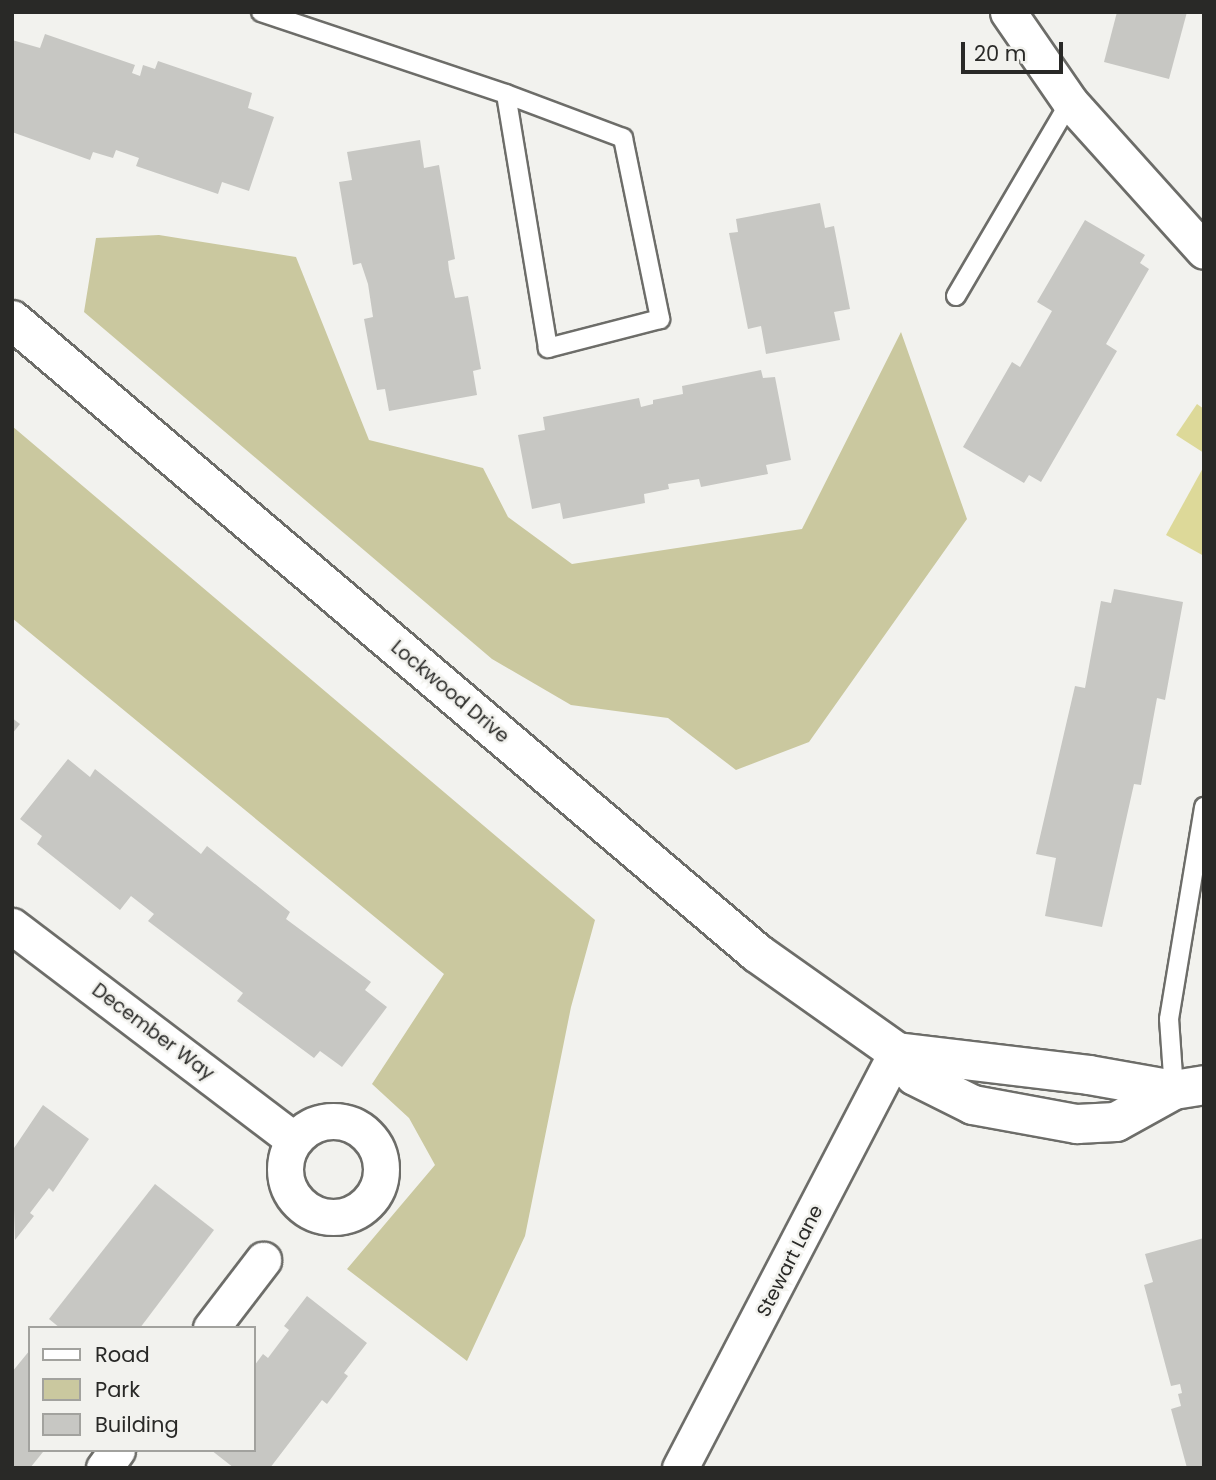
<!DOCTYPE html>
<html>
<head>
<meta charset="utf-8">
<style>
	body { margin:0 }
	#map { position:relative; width:1216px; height:1480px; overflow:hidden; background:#f2f2ee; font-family:Poppins,sans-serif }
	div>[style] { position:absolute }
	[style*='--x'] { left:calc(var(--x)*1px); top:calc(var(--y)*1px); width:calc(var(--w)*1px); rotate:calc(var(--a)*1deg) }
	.green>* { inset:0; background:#cac89f }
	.water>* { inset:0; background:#ddd999 }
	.building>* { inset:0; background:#c7c7c3 }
	.roads { filter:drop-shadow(2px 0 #6d6d69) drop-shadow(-2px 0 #6d6d69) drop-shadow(0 2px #6d6d69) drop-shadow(0 -2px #6d6d69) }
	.lane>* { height:18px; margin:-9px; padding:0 9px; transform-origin:9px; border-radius:9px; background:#fff }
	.street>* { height:35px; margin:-17.5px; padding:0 17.5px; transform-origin:17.5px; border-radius:17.5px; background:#fff }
	.street>.ring { margin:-17.5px; padding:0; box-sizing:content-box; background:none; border:35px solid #fff; border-radius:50% }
	.secondary>* { height:38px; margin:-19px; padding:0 19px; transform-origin:19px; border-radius:19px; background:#fff }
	span { translate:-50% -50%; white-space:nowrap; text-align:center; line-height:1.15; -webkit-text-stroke:5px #f2f2ee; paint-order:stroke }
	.street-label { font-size:19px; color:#292927 }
	.frame { position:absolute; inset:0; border:14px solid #292927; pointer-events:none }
	.legend { position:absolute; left:28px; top:1326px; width:228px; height:126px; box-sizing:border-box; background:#f2f2ee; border:2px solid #a2a29e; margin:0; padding:9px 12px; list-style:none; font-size:21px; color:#292927 }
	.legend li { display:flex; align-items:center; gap:14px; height:35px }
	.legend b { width:35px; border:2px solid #a2a29e }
	.scale { position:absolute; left:961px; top:42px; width:102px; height:32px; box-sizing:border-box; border:4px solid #292927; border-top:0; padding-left:9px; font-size:21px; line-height:24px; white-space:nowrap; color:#292927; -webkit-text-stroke:5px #f2f2ee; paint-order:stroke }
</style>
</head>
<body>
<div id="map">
	<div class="green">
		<i style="clip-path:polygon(159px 235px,296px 257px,369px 440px,483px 468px,508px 517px,572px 564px,802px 529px,901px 332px,967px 519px,809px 742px,736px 770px,668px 718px,571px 705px,492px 659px,84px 312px,96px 238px)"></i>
		<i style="clip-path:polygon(12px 426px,595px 920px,571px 1007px,525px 1236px,467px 1361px,347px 1269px,435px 1165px,409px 1118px,372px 1084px,444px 974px,12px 618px)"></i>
	</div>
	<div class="water">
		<i style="clip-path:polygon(1197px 404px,1204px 409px,1204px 453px,1176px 435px)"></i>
		<i style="clip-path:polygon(1204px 466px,1204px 556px,1166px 535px)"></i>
	</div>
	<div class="building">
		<i style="clip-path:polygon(1117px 12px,1187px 12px,1169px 79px,1104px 62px)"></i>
		<i style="clip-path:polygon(45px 34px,135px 65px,132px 73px,140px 76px,143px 65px,155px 69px,158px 61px,252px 93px,248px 108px,274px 117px,249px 191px,222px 182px,218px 194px,136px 166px,139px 158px,116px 150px,113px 158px,93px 152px,90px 160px,12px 132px,12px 40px,40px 48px)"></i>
		<i style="clip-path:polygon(420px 140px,424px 168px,439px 165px,455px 259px,448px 261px,449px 270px,455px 298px,468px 296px,481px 369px,473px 371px,477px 395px,389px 411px,385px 389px,377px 390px,364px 319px,373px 317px,368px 284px,361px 263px,353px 265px,339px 182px,352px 180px,347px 152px)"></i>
		<i style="clip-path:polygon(820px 203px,825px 228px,834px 226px,850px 309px,834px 312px,840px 340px,766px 354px,761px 326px,748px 329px,729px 233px,738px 232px,736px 219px)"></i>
		<i style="clip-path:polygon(1085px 220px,1145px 255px,1140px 263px,1149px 269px,1106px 344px,1117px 351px,1041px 482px,1029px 475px,1024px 483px,963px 447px,1012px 362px,1020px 367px,1052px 311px,1037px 302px)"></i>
		<i style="clip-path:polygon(761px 370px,763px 378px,775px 377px,791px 460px,766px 465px,768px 474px,701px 487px,699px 479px,668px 484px,669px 489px,644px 494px,645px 503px,563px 519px,560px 503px,532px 509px,518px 435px,545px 430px,543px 417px,639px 398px,641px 407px,653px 404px,653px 400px,683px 394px,682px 386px)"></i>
		<i style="clip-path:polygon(1114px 589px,1183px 602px,1165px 700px,1157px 698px,1141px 785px,1134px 784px,1102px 927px,1045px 916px,1056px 858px,1036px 854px,1075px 686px,1085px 688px,1101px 601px,1111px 603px)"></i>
		<i style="clip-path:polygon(12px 718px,20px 724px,12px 734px)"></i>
		<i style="clip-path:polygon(68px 759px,90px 777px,95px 769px,201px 854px,207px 846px,290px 912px,286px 919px,371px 982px,365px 990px,387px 1007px,342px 1067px,320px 1051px,314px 1058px,237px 1001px,243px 993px,148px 921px,154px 914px,131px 896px,120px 910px,37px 844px,42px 836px,20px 819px)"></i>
		<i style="clip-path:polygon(43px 1105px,89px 1139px,53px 1192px,49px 1188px,30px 1213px,34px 1216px,15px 1240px,12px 1151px)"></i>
		<i style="clip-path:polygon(155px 1184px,214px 1230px,140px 1328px,60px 1328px,49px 1319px)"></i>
		<i style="clip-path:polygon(1204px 1238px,1204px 1468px,1187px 1468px,1171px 1409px,1181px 1406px,1178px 1394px,1182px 1393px,1180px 1384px,1171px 1386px,1144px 1285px,1153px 1282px,1145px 1254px)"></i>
		<i style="clip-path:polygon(307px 1296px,367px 1343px,344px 1373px,348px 1376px,327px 1404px,322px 1400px,270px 1468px,234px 1468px,211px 1450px,254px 1450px,254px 1366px,263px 1354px,268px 1358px,289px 1330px,284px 1326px)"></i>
		<i style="clip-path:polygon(30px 1350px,30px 1450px,43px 1452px,30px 1468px,12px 1468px,12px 1372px)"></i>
	</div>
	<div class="roads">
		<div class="lane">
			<i style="--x:261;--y:12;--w:258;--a:18.5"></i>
			<i style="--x:506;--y:94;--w:125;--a:20.6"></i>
			<i style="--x:623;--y:138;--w:185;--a:78.4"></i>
			<i style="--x:660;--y:319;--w:116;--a:165.5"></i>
			<i style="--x:548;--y:348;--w:257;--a:-99.4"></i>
			<i style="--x:956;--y:296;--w:225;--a:-59.6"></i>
			<i style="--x:1174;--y:1090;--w:71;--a:-94"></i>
			<i style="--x:1169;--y:1019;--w:215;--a:-80.6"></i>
		</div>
		<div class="street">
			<i style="--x:1008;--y:12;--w:109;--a:55.4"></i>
			<i style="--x:1070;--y:102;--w:200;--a:48"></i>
			<i style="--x:12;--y:926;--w:353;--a:37.2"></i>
			<i class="ring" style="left:285px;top:1121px;width:61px;height:61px"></i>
			<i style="--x:211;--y:1328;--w:86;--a:-52.6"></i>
			<i style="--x:104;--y:1468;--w:22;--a:-54"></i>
			<i style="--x:680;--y:1468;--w:469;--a:-62.5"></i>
		</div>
		<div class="secondary">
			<i style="--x:12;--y:320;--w:978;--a:40.35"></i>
			<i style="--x:757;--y:953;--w:171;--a:35.3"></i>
			<i style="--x:897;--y:1052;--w:30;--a:53"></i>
			<i style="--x:915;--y:1076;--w:65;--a:26.6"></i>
			<i style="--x:973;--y:1105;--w:106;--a:10.4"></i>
			<i style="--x:1077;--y:1124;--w:39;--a:-3"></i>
			<i style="--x:1116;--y:1122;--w:66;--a:-28.9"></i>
			<i style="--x:1174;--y:1090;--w:30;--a:-9"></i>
			<i style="--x:897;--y:1052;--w:193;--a:6.8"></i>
			<i style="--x:1089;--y:1075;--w:86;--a:10"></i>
		</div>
	</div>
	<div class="street-label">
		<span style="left:450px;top:692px;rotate:40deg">Lockwood Drive</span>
		<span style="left:153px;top:1032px;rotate:37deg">December Way</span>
		<span style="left:790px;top:1261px;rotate:-63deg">Stewart Lane</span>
	</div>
	<div class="frame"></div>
	<ul class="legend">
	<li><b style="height:9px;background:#fff"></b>Road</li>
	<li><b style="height:19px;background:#cac89f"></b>Park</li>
	<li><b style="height:19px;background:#c7c7c3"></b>Building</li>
	</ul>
	<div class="scale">20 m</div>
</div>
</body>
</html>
